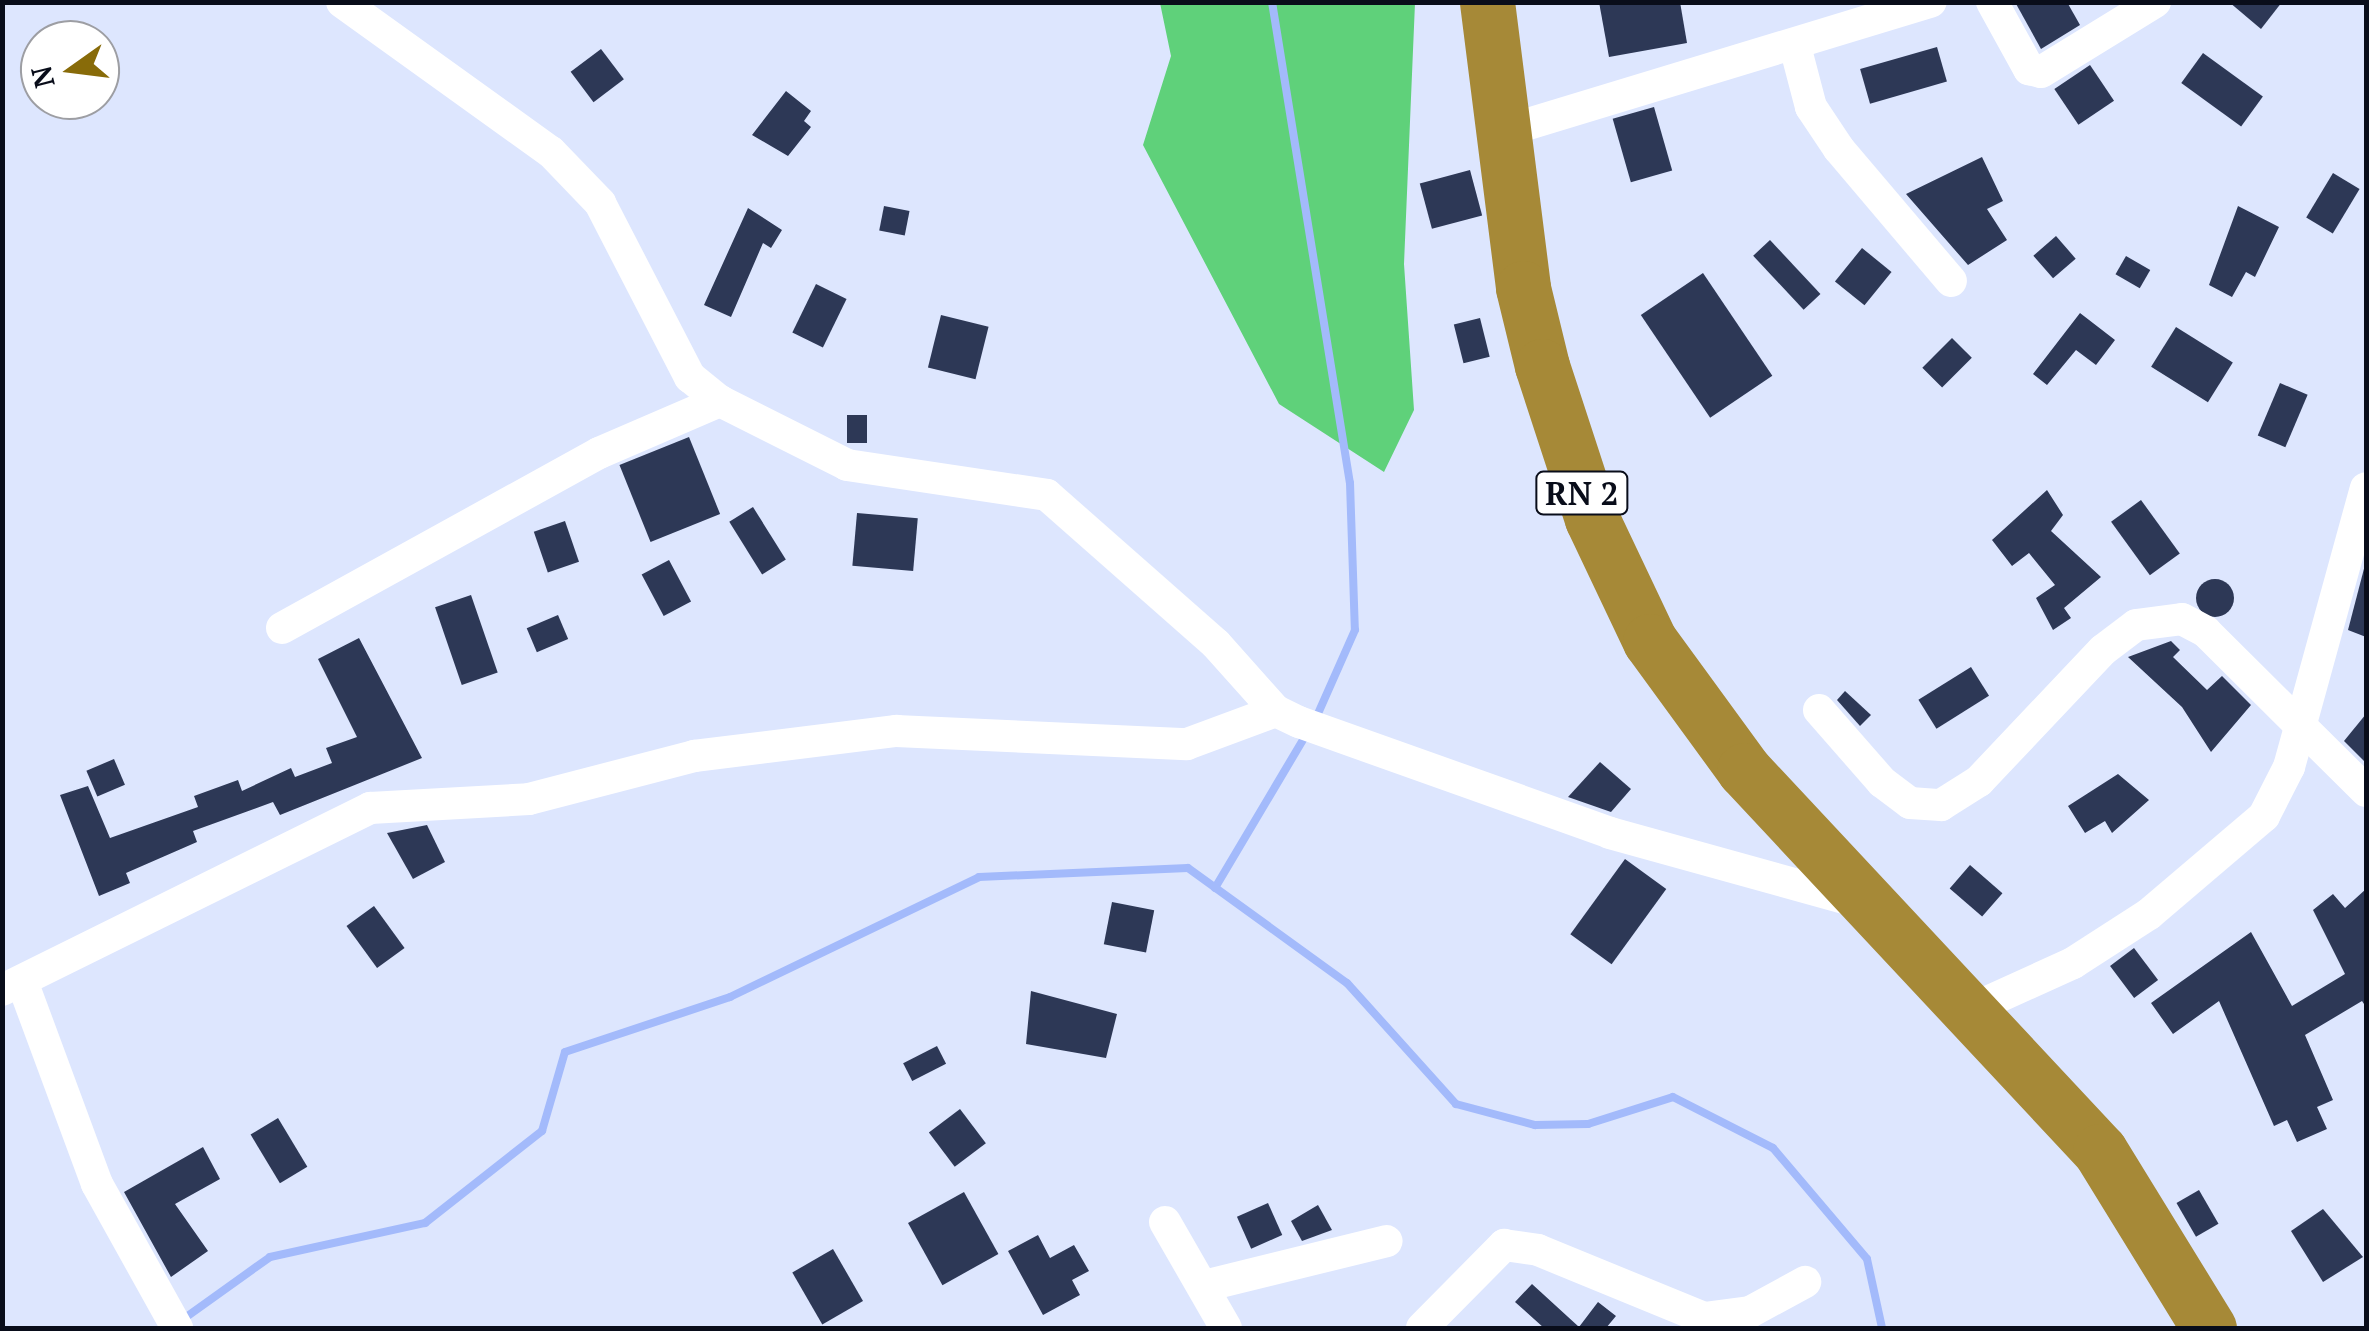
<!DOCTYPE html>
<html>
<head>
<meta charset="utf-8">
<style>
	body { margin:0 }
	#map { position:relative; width:2369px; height:1331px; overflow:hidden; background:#dde6fe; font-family:"PT Serif",serif }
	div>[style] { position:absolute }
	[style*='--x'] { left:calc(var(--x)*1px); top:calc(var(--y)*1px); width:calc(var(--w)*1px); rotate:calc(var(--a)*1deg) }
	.forest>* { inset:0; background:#5fd17a }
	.stream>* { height:8px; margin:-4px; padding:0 4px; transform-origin:4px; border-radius:4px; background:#a3bafb }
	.building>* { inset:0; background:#2d3856; transform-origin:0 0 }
	.round { border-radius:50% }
	.street>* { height:32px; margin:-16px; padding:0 16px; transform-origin:16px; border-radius:16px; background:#fff }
	.highway>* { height:55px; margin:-27.5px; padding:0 27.5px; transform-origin:27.5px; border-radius:27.5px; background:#a68937 }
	span { translate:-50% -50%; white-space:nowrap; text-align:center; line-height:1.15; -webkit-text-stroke:10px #fff; paint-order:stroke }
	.shield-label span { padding:2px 8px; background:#fff; border:2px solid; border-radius:8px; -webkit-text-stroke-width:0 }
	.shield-label { font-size:32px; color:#090d1a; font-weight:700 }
	.frame { position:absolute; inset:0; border:5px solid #090d1a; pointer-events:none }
	.north { position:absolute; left:20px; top:20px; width:100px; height:100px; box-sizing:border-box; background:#fff; border:2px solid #9d9ea3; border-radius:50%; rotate:256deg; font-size:28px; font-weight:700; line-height:40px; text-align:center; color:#090d1a }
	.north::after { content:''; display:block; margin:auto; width:35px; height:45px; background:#886b09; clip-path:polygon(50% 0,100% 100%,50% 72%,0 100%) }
</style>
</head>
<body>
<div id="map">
	<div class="forest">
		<i style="clip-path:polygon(1160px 3px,1415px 3px,1404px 264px,1414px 410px,1384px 472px,1279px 404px,1143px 145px,1171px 56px)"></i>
	</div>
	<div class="stream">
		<i style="--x:1272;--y:2;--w:487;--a:80.8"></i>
		<i style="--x:1350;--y:483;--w:147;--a:88.1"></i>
		<i style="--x:1355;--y:630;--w:96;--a:113.9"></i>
		<i style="--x:1215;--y:888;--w:178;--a:-59.3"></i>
		<i style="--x:182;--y:1320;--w:108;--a:-35.6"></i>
		<i style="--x:270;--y:1257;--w:159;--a:-12.4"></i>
		<i style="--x:425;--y:1223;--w:149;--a:-38.2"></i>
		<i style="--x:542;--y:1131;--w:82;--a:-73.8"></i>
		<i style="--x:565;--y:1052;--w:174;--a:-18.4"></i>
		<i style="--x:730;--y:997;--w:276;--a:-25.7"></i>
		<i style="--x:979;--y:877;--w:209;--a:-2.5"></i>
		<i style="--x:1188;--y:868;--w:196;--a:35.9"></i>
		<i style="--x:1347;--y:983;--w:163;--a:48"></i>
		<i style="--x:1456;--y:1104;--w:82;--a:14.9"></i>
		<i style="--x:1535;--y:1125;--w:53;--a:-1.1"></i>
		<i style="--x:1588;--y:1124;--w:89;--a:-17.6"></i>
		<i style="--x:1673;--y:1097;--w:112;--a:27"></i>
		<i style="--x:1773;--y:1148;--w:145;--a:49.7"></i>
		<i style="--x:1867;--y:1259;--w:71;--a:77.7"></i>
	</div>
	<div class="building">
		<i style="clip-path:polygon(1599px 2px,1680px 2px,1687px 43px,1609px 57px)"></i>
		<i style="clip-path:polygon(2015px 2px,2067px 2px,2080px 25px,2041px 49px)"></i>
		<i style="clip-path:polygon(2229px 2px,2282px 2px,2261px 29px)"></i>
		<i style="left:1937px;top:47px;width:36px;height:80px;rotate:74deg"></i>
		<i style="left:601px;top:49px;width:38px;height:38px;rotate:53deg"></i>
		<i style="left:2203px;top:53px;width:74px;height:37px;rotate:36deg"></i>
		<i style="left:2090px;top:65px;width:43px;height:43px;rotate:56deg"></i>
		<i style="clip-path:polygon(786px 91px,811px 111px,804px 121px,811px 127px,788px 156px,752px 135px)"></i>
		<i style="left:1654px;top:107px;width:66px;height:43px;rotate:74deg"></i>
		<i style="clip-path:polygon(1982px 157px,2003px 201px,1987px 209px,2007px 240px,1968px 265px,1906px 194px)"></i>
		<i style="left:1470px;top:170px;width:47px;height:52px;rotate:75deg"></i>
		<i style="left:2333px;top:173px;width:31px;height:52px;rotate:31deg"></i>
		<i style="left:884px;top:206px;width:26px;height:25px;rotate:11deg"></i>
		<i style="clip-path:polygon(2238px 206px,2279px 227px,2255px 277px,2246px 272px,2232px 297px,2209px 285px)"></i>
		<i style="clip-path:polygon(748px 208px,782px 230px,771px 248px,763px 243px,731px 317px,704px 305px)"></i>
		<i style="left:2056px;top:236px;width:30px;height:30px;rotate:49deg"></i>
		<i style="left:1770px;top:240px;width:74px;height:23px;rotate:47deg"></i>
		<i style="left:1862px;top:248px;width:38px;height:43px;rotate:39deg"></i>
		<i style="left:2126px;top:256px;width:28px;height:21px;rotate:30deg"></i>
		<i style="left:1703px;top:273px;width:124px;height:75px;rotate:56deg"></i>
		<i style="left:816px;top:284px;width:34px;height:54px;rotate:26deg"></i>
		<i style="clip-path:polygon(2080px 313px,2115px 340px,2096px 365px,2076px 350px,2047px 385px,2033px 374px)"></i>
		<i style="left:941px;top:315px;width:49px;height:54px;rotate:14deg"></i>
		<i style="left:1480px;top:318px;width:40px;height:27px;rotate:76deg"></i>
		<i style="left:2176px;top:327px;width:67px;height:47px;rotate:32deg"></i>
		<i style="left:1952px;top:338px;width:28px;height:42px;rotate:45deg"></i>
		<i style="left:2280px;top:383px;width:30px;height:57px;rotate:23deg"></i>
		<i style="left:847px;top:415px;width:20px;height:28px"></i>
		<i style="left:689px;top:437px;width:83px;height:75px;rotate:68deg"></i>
		<i style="clip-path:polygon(2047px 490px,2063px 515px,2051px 531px,2101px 577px,2064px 608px,2071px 618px,2053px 630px,2036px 598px,2055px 585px,2029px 553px,2012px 566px,1992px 540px)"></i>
		<i style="left:2141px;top:500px;width:66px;height:37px;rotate:54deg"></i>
		<i style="left:753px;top:507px;width:62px;height:28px;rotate:58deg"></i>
		<i style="left:857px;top:513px;width:61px;height:53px;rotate:5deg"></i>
		<i style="left:565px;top:521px;width:43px;height:33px;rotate:71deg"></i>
		<i style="left:669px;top:560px;width:47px;height:31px;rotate:62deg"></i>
		<i style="clip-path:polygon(2366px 561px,2366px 637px,2348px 630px)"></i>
		<i class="round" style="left:2196px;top:579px;width:38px;height:38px"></i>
		<i style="left:471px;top:595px;width:82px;height:38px;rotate:71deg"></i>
		<i style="left:558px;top:615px;width:26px;height:34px;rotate:67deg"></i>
		<i style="clip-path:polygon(359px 638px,422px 758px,280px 815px,273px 802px,193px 831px,197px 842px,126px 873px,130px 883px,99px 896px,60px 795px,88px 786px,110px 838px,198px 807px,194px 796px,238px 780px,242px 791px,291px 768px,295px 777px,332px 763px,326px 748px,357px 737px,318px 659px)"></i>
		<i style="clip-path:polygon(2171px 641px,2180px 650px,2173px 657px,2207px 690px,2222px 676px,2251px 705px,2211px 752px,2182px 707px,2128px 657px)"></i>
		<i style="left:1971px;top:667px;width:34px;height:62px;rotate:58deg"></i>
		<i style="clip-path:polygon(1845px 691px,1871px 715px,1860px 726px,1837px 700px)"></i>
		<i style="clip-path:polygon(2366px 714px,2366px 763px,2344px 741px)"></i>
		<i style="left:114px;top:759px;width:28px;height:30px;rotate:67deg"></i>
		<i style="clip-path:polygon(1600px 762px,1631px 789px,1611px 812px,1568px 797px)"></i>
		<i style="clip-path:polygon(2118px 774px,2149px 800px,2112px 833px,2105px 821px,2085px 833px,2068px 806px)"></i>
		<i style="clip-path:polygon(427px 825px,445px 862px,413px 879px,387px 833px)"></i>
		<i style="left:1625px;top:859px;width:51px;height:93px;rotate:36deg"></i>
		<i style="left:1970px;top:865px;width:43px;height:31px;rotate:41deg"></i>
		<i style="clip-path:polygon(2366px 889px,2366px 1007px,2362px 1001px,2305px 1035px,2333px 1100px,2317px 1107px,2327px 1129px,2297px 1142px,2287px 1120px,2274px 1126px,2219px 1001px,2173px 1034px,2151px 1003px,2251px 932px,2292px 1006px,2345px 974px,2313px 910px,2333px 894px,2345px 908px)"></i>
		<i style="left:1112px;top:902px;width:43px;height:43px;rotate:11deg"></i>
		<i style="left:374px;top:906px;width:52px;height:34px;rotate:54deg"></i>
		<i style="left:2134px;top:948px;width:40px;height:30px;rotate:53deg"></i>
		<i style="clip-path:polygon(1031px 991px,1117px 1014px,1106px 1058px,1026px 1044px)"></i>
		<i style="left:937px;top:1046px;width:20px;height:38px;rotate:63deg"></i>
		<i style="left:960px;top:1109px;width:43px;height:39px;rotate:53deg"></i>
		<i style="left:278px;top:1118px;width:57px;height:32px;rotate:59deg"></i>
		<i style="clip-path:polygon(203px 1147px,220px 1179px,175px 1204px,208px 1251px,171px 1277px,124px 1192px)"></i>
		<i style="left:2199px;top:1190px;width:39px;height:26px;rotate:60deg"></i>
		<i style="left:964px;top:1192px;width:71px;height:64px;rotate:61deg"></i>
		<i style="left:1268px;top:1203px;width:35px;height:34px;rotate:66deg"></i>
		<i style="clip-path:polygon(1318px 1205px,1332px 1230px,1302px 1241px,1291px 1221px)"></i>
		<i style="clip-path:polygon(2323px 1209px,2363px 1257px,2323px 1282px,2291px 1231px)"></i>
		<i style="clip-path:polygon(1038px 1235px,1050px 1258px,1074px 1245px,1089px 1271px,1072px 1280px,1080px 1295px,1043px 1315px,1008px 1251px)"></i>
		<i style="left:833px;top:1249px;width:60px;height:47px;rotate:60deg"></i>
		<i style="clip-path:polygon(1532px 1284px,1579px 1327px,1598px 1302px,1616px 1316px,1606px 1328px,1544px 1328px,1515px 1302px)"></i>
	</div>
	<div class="street">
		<i style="--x:342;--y:2;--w:257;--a:35.7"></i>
		<i style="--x:551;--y:152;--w:71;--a:46.1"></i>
		<i style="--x:600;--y:203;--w:196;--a:62.7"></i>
		<i style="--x:690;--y:377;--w:38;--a:39"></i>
		<i style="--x:720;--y:401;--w:142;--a:26.7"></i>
		<i style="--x:847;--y:465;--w:202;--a:8.5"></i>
		<i style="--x:1047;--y:495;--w:225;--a:41.4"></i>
		<i style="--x:1216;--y:644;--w:90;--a:48.2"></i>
		<i style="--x:1276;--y:711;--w:25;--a:26"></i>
		<i style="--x:1299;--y:722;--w:330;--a:19.6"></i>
		<i style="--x:1610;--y:833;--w:262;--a:15.5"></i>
		<i style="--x:1992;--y:2;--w:77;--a:61.1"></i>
		<i style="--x:2029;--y:69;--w:12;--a:14"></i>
		<i style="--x:2041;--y:72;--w:134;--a:-31.6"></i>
		<i style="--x:1795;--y:46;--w:63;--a:75.3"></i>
		<i style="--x:1811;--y:107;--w:50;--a:56.3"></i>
		<i style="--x:1839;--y:149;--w:173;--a:49.7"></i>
		<i style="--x:1502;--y:132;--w:448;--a:-16.9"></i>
		<i style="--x:282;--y:628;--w:362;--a:-28.9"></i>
		<i style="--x:599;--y:453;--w:132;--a:-23.3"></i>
		<i style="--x:1819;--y:710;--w:96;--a:48.8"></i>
		<i style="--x:1882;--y:782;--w:35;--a:37"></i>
		<i style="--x:1910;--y:803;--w:31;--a:4"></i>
		<i style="--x:1941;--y:805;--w:45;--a:-32.3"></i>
		<i style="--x:1979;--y:781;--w:180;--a:-46.6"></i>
		<i style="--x:2103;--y:650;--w:41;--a:-37.1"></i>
		<i style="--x:2136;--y:625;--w:46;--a:-7.4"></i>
		<i style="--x:2182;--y:619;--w:27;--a:28"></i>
		<i style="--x:2206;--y:632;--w:226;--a:44.8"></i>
		<i style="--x:23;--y:984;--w:213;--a:69.7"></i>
		<i style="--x:97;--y:1184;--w:165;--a:60.9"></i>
		<i style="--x:2;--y:990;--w:411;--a:-26.3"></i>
		<i style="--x:370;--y:808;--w:159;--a:-3.2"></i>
		<i style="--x:529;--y:799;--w:171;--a:-14.6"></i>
		<i style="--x:694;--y:756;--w:204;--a:-7.1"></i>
		<i style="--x:896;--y:731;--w:291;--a:2.6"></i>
		<i style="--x:1187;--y:744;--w:95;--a:-20.3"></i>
		<i style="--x:1965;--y:1012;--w:119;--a:-24.4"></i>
		<i style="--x:2073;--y:963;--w:90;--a:-32.8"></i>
		<i style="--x:2149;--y:914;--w:151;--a:-40.4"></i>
		<i style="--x:2264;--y:816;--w:55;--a:-63"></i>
		<i style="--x:2289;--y:767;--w:289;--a:-74.6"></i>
		<i style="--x:1165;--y:1222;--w:122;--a:60.1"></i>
		<i style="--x:1204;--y:1286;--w:188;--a:-13.8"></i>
		<i style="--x:1422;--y:1328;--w:117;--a:-45.3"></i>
		<i style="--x:1504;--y:1245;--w:34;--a:8"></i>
		<i style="--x:1538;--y:1250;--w:179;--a:22.3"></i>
		<i style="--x:1704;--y:1318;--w:46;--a:-7.4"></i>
		<i style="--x:1750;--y:1312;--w:63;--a:-28.6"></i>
	</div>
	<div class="highway">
		<i style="--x:1487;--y:2;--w:288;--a:82.8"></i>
		<i style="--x:1523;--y:288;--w:80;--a:76.3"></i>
		<i style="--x:1542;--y:366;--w:161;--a:71.9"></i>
		<i style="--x:1592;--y:519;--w:135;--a:64.6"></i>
		<i style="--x:1650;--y:641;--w:160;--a:53.9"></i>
		<i style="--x:1744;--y:770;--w:521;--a:46.94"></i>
		<i style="--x:2100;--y:1151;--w:208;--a:58.4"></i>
	</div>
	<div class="shield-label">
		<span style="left:1582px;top:493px">RN 2</span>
	</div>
	<div class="frame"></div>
	<div class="north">N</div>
</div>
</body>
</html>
